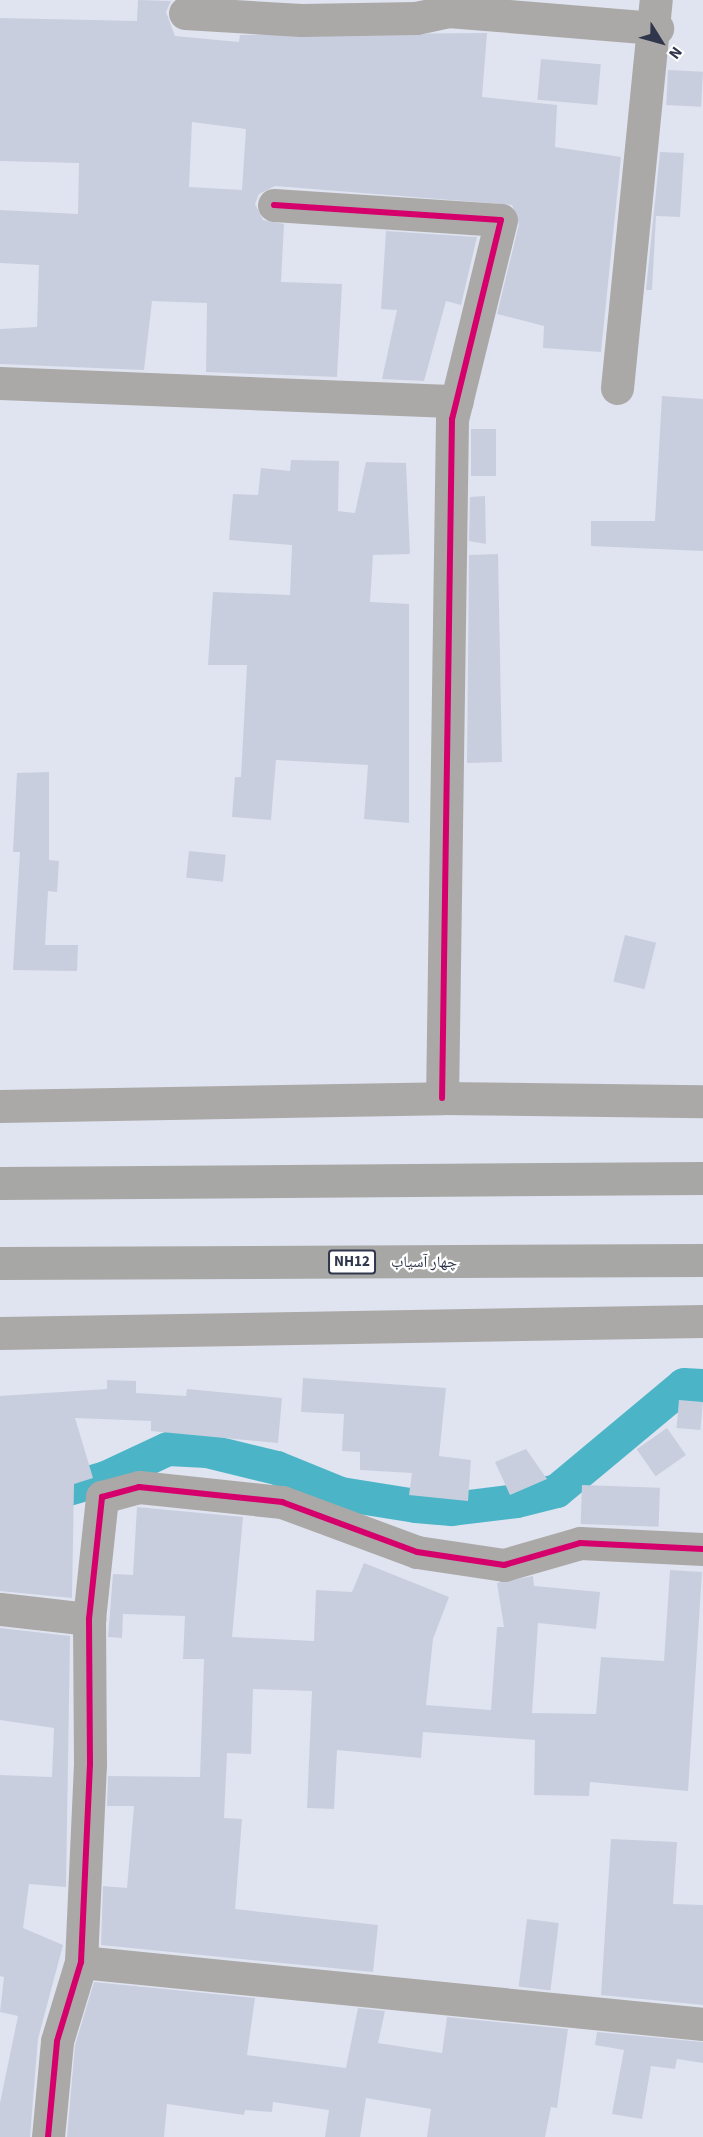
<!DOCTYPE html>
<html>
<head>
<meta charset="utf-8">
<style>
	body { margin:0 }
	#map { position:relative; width:703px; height:2137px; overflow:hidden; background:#e0e4f0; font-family:"Source Sans 3","Noto Naskh Arabic",sans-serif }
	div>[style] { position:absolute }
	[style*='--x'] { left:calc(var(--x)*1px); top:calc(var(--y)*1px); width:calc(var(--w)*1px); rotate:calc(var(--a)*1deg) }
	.canal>* { height:34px; margin:-17px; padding:0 17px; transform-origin:17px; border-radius:17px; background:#4bb5c7 }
	.building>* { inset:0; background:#c9cedf; transform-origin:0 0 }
	.minor>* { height:33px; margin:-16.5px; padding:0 16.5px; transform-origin:16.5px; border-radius:16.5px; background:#aaa9a7 }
	.highway>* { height:33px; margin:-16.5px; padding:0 16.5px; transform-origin:16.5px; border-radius:16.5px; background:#a7a8a5 }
	.cycleway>* { height:6px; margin:-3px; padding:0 3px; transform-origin:3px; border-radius:3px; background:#d6006c }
	span { translate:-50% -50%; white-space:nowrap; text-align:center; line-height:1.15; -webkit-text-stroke:4.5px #fff; paint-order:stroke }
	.shield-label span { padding:2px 4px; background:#fff; border:2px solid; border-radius:4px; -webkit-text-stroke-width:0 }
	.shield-label { font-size:15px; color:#30374c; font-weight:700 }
	.street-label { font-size:16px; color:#30374c }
	.north { position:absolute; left:631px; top:12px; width:60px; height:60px; -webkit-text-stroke:4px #fff; paint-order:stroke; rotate:127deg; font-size:16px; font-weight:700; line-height:24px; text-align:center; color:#30374c }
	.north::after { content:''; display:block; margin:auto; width:21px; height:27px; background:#30374c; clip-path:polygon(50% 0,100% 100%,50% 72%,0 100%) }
</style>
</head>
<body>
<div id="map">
	<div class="canal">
		<i style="--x:0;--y:1509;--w:110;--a:-16.3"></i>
		<i style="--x:106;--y:1478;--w:68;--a:-25.1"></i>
		<i style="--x:168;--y:1449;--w:39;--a:3"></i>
		<i style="--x:207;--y:1451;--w:72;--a:13.7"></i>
		<i style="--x:277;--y:1468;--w:69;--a:22.1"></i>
		<i style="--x:341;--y:1494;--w:76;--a:9.1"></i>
		<i style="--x:416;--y:1506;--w:36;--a:5"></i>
		<i style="--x:452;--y:1509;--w:65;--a:-7"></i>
		<i style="--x:517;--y:1501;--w:41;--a:-14"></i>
		<i style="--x:557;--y:1491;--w:165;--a:-39.8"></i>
		<i style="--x:684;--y:1385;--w:19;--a:3"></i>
	</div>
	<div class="building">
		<i style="clip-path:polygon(evenodd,138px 0,171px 1px,166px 12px,175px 36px,239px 42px,240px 35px,487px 33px,482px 97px,557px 105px,555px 147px,621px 157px,601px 352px,543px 348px,544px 326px,497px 314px,519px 224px,512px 205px,275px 186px,259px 194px,255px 204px,263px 220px,284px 224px,281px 282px,342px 284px,337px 377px,206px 372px,207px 303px,152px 301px,144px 370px,0 364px,0 329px,37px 327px,39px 265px,0 263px,0 210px,78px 214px,79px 163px,0 161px,0 18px,137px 21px,138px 0,192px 122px,246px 129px,242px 190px,189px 187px,192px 122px)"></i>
		<i style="left:541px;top:59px;width:60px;height:41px;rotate:5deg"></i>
		<i style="left:668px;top:70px;width:35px;height:35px;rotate:3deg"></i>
		<i style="clip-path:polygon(660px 152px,684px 153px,680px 217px,656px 216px,652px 290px,646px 290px)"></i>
		<i style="clip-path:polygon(386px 231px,477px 237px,461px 305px,446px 301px,424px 381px,382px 379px,397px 310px,381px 309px)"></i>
		<i style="clip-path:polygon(662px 396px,703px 399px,703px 551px,591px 546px,591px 521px,655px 521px)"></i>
		<i style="left:496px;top:429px;width:47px;height:25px;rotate:90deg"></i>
		<i style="clip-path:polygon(291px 460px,339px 461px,338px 511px,355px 513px,366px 462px,406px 463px,410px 554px,373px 555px,370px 602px,409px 604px,409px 823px,364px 819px,368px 765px,276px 760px,271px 820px,232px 817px,235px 777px,241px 777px,247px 665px,208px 665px,213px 592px,290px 595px,292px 545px,229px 540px,233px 494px,258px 495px,261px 468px,290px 471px)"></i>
		<i style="clip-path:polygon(485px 496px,486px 544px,469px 541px,470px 497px)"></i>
		<i style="clip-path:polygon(498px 554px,502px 762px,467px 763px,469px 555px)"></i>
		<i style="clip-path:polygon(49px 772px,49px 860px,59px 861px,57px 892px,48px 891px,45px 945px,78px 945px,77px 971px,13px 970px,20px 852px,13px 852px,17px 773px)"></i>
		<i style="left:189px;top:851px;width:37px;height:27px;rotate:6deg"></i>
		<i style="left:625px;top:935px;width:32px;height:48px;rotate:14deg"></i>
		<i style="clip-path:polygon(303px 1378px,446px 1388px,439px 1456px,471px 1460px,468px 1501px,409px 1495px,412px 1473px,360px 1470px,360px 1452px,342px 1451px,344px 1414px,301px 1412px)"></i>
		<i style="clip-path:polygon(107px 1380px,136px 1381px,136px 1393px,186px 1396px,187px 1389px,282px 1398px,278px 1443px,151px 1431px,151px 1421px,75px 1418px,93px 1478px,74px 1484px,72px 1598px,0 1591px,0 1396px,107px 1389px)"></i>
		<i style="left:679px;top:1400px;width:24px;height:28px;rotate:5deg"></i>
		<i style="left:667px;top:1428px;width:33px;height:37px;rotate:55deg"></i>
		<i style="clip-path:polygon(526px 1449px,547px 1479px,510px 1495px,495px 1462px)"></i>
		<i style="left:582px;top:1485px;width:78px;height:39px;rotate:2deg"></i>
		<i style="clip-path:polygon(137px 1507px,243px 1517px,232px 1637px,314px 1641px,316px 1590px,352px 1592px,364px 1563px,449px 1597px,433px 1639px,426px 1705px,491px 1710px,497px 1627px,504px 1627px,497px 1583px,533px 1576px,534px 1586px,600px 1592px,596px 1629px,538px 1623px,532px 1713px,596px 1714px,601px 1657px,664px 1661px,670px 1570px,702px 1572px,688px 1791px,590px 1782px,589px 1796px,534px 1795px,535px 1740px,423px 1732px,421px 1758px,337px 1750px,334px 1809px,307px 1808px,312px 1691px,253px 1689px,251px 1754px,227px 1753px,224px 1818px,242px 1819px,235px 1909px,378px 1925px,373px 1972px,101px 1945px,103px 1886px,127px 1888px,134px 1806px,107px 1806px,108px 1776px,200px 1777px,204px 1659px,183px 1659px,185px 1616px,123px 1614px,122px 1638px,108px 1637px,113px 1574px,133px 1575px)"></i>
		<i style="clip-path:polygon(0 1628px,70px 1636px,66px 1887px,29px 1884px,23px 1928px,63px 1945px,38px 2039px,30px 2137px,0 2137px,0 2103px,18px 2016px,0 2012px,4px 1977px,0 1976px,0 1775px,52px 1777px,54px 1728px,0 1720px)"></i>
		<i style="clip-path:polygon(611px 1839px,677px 1842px,673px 1904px,703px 1905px,703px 2005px,601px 1995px)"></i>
		<i style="left:527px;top:1919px;width:32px;height:68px;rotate:7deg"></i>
		<i style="clip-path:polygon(94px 1982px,255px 1998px,247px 2055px,346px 2068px,358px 2008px,385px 2011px,378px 2043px,442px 2053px,447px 2017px,568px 2029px,557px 2108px,551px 2107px,545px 2137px,427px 2137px,431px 2109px,366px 2098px,360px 2137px,325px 2137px,329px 2110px,273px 2102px,272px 2112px,245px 2110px,244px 2115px,167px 2104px,164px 2137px,67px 2137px,75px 2045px)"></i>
		<i style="clip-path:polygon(597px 2032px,703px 2042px,703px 2063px,677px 2059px,675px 2069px,651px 2066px,642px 2119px,612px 2114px,624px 2050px,595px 2045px)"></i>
	</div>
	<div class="minor">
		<i style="--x:185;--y:13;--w:116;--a:3.5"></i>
		<i style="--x:301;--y:20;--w:115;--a:-1"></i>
		<i style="--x:416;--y:18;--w:33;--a:-12"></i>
		<i style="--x:448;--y:11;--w:210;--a:4.7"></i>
		<i style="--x:274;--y:205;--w:227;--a:3.8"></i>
		<i style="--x:501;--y:220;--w:205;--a:103.8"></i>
		<i style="--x:452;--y:419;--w:679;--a:90.84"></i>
		<i style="--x:0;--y:383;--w:457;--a:2.3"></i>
		<i style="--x:617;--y:388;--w:390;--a:-84.3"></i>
		<i style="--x:0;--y:1106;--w:442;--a:-1"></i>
		<i style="--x:442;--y:1098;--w:261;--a:0.7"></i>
		<i style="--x:0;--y:1333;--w:703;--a:-0.98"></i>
		<i style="--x:0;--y:1609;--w:90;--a:6.4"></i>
		<i style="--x:81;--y:1962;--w:625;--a:5.69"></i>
		<i style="--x:48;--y:2137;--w:96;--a:-84.6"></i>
		<i style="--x:57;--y:2041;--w:83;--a:-73.1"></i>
		<i style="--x:81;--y:1962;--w:198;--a:-87.4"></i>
		<i style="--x:90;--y:1764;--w:145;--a:-90.4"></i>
		<i style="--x:89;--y:1619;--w:123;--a:-83.9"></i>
		<i style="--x:102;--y:1497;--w:38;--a:-15"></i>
		<i style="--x:139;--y:1487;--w:144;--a:6"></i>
		<i style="--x:282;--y:1502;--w:144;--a:20.3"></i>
		<i style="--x:417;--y:1552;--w:88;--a:8.5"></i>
		<i style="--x:504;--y:1565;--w:79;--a:-16.1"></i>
		<i style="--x:580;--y:1543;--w:123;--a:2.8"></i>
	</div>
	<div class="highway">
		<i style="--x:0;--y:1183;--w:703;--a:-0.41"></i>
		<i style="--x:0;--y:1263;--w:703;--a:-0.24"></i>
	</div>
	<div class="cycleway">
		<i style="--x:274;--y:205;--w:227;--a:3.8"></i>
		<i style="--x:501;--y:220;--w:205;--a:103.8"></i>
		<i style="--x:452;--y:419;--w:679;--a:90.84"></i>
		<i style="--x:48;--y:2137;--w:96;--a:-84.6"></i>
		<i style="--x:57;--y:2041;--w:83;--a:-73.1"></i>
		<i style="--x:81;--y:1962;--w:198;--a:-87.4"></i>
		<i style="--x:90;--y:1764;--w:145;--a:-90.4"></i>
		<i style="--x:89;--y:1619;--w:123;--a:-83.9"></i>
		<i style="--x:102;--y:1497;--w:38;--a:-15"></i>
		<i style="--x:139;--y:1487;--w:144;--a:6"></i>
		<i style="--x:282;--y:1502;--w:144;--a:20.3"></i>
		<i style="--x:417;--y:1552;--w:88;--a:8.5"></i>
		<i style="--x:504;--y:1565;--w:79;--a:-16.1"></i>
		<i style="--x:580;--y:1543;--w:123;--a:2.8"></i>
	</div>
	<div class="shield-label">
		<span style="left:352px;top:1262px">NH12</span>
	</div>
	<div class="street-label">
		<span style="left:424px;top:1262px">چهار آسیاب</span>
	</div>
	<div class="north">N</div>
</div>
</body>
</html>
